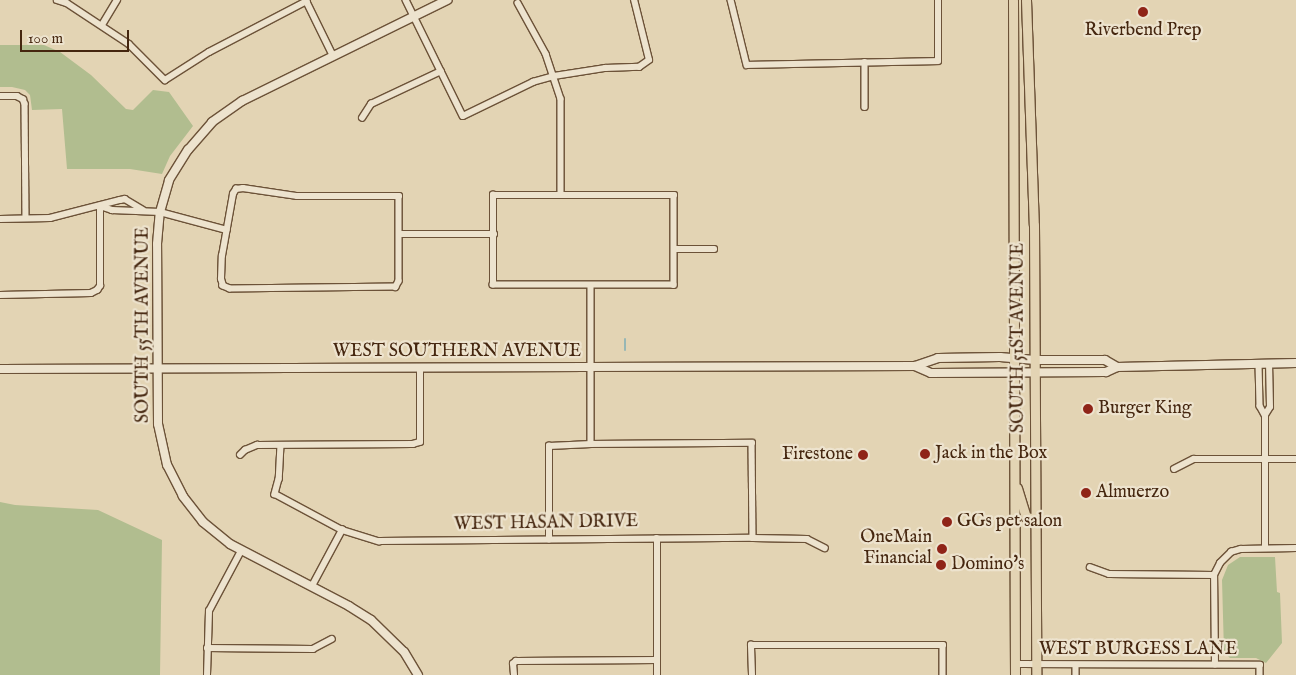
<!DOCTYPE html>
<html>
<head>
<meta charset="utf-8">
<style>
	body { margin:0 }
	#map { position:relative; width:1296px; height:675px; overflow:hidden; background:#e3d4b4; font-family:"IM FELL English",serif }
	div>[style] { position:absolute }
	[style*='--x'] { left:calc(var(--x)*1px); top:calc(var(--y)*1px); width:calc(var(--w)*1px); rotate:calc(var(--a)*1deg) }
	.green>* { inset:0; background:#b1bd8f }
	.stream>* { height:2px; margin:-1px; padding:0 1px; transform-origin:1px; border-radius:1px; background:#97b7b5 }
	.roads { filter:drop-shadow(1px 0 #6c5238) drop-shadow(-1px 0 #6c5238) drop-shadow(0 1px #6c5238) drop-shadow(0 -1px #6c5238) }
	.street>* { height:5.5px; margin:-2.75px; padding:0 2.75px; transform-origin:2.75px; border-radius:2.75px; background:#ede3ce }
	.secondary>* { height:8px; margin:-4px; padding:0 4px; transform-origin:4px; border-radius:4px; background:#ede3ce }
	.primary>* { height:9px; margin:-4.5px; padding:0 4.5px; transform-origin:4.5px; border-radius:4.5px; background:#e3d4b4 }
	.dots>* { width:14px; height:14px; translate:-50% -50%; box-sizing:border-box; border:2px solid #ede3ce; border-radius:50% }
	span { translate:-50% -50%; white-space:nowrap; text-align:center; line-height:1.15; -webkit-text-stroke:4.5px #ede3ce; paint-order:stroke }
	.poi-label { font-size:18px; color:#45260f }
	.left { translate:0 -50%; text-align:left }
	.right { translate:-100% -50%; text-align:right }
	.street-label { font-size:18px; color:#45260f }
	.scale { position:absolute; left:20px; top:30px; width:109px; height:22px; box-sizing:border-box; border:2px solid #45260f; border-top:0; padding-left:6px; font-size:15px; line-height:18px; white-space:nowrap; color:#45260f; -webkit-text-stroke:4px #ede3ce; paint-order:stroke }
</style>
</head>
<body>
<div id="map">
	<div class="green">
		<i style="clip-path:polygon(0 45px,44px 45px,60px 52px,91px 75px,126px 109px,133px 110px,153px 90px,169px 92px,193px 126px,170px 156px,162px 174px,130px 169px,67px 169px,62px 109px,32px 110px,30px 95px,25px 90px,12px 87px,0 87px)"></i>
		<i style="clip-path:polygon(0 502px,15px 505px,98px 510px,162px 540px,160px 675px,0 675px)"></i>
		<i style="clip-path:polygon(1240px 557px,1275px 557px,1277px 592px,1280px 593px,1282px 643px,1266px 663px,1256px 658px,1230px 658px,1224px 652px,1222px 580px,1228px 565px)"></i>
	</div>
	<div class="stream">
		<i style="--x:625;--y:339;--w:11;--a:90"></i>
		<i style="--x:393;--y:342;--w:8;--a:90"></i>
	</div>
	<div class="roads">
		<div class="street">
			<i style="--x:57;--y:0;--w:10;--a:17"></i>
			<i style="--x:67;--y:3;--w:74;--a:33.5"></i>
			<i style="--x:129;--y:44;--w:51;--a:45"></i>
			<i style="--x:165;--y:80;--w:52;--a:-32.5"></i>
			<i style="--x:209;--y:52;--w:110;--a:-27.5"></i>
			<i style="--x:306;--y:0;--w:61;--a:63.9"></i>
			<i style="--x:406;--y:0;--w:129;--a:63.8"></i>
			<i style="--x:463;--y:116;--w:78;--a:-25.9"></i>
			<i style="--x:533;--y:82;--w:22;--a:-16"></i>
			<i style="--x:554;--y:76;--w:52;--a:-8.9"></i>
			<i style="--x:605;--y:68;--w:34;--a:-2"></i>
			<i style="--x:639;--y:67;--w:12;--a:-35"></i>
			<i style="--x:649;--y:60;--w:62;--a:-104"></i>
			<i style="--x:731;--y:0;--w:67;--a:76.2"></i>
			<i style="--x:747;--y:65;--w:191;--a:-1.2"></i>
			<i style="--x:938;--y:61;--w:61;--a:-90"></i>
			<i style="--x:518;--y:3;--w:58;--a:61.2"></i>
			<i style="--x:546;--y:54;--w:47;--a:71.6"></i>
			<i style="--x:561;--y:99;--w:96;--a:90"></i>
			<i style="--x:102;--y:25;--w:29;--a:-59"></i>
			<i style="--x:865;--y:62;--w:45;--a:90"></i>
			<i style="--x:0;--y:96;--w:17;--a:0"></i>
			<i style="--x:17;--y:96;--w:7;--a:27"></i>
			<i style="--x:23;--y:99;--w:5;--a:68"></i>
			<i style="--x:25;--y:104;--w:114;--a:89.5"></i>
			<i style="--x:362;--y:118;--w:17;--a:-57"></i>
			<i style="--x:371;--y:104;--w:77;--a:-25.2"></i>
			<i style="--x:243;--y:188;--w:55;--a:8.4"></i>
			<i style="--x:297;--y:196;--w:102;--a:0"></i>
			<i style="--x:399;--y:196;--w:85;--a:90"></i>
			<i style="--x:399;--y:281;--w:7;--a:117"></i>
			<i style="--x:396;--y:287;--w:166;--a:179.3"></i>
			<i style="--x:230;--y:289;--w:8;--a:-157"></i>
			<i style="--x:223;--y:286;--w:7;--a:-106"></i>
			<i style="--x:221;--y:279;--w:23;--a:-88"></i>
			<i style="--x:222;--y:256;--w:63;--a:-79.9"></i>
			<i style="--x:233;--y:194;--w:6;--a:-59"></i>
			<i style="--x:236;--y:189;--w:7;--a:-8"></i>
			<i style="--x:493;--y:195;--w:181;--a:0"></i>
			<i style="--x:674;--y:195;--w:90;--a:90"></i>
			<i style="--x:674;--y:285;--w:181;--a:180"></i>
			<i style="--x:493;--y:285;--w:90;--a:-90"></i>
			<i style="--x:100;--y:206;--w:13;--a:18"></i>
			<i style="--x:112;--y:210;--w:48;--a:2.4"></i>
			<i style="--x:160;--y:212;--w:69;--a:15"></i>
			<i style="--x:0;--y:219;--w:50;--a:-1.1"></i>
			<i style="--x:50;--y:218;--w:72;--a:-14.4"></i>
			<i style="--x:120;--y:200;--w:5;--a:-11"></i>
			<i style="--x:125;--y:199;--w:21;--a:31"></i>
			<i style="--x:399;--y:234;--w:95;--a:0"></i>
			<i style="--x:674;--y:249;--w:40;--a:0"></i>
			<i style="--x:591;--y:286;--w:158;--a:90"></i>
			<i style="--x:0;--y:295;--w:91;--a:-1.3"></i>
			<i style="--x:91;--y:293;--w:7;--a:-27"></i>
			<i style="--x:97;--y:290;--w:5;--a:-53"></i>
			<i style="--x:100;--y:286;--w:80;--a:-90"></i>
			<i style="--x:1259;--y:364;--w:42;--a:88.6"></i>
			<i style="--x:1260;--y:406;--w:10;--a:61"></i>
			<i style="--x:281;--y:445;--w:34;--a:93"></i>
			<i style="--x:279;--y:479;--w:16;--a:105"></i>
			<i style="--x:275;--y:494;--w:76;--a:28.2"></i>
			<i style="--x:342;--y:530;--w:39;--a:17"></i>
			<i style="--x:379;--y:541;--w:374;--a:-0.5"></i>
			<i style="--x:753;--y:538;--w:54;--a:1.1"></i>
			<i style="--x:807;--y:539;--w:20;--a:27"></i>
			<i style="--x:240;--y:455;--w:7;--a:-45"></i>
			<i style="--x:245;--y:450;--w:13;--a:-23"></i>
			<i style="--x:257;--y:445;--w:156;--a:-0.4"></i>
			<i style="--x:413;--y:444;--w:7;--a:-16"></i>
			<i style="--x:420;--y:442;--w:74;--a:-90"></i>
			<i style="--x:1174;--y:469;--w:22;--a:-27"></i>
			<i style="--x:1194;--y:459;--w:102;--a:0"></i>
			<i style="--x:657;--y:538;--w:137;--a:90"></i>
			<i style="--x:549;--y:540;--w:94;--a:-90"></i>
			<i style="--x:549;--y:446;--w:42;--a:-2.7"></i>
			<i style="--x:591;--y:444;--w:161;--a:-0.4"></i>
			<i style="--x:752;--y:443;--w:95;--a:89.4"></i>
			<i style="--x:1265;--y:548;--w:133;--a:-90"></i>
			<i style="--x:1265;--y:415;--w:9;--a:-58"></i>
			<i style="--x:1270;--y:407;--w:43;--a:-91.3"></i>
			<i style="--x:1090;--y:567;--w:20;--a:20"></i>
			<i style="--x:1109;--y:574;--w:105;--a:0.5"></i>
			<i style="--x:312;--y:586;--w:64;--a:-61.8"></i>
			<i style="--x:207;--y:648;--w:106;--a:0.5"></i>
			<i style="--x:313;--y:649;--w:21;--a:-28"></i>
			<i style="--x:1015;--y:664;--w:245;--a:0.2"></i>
			<i style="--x:1260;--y:665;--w:10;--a:90"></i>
			<i style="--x:1076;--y:665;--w:10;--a:90"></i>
			<i style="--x:1215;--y:665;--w:90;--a:-90.6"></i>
			<i style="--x:1214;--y:575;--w:13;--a:-63"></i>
			<i style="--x:1220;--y:563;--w:16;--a:-45"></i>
			<i style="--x:1231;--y:552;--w:10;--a:-17"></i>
			<i style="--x:1241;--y:549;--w:55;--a:-1"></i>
			<i style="--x:207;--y:675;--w:64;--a:-88.2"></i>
			<i style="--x:209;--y:611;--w:68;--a:-61.9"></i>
			<i style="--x:514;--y:675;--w:11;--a:-95"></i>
			<i style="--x:513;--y:664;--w:4;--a:-45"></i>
			<i style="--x:516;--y:661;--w:141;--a:-0.4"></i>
			<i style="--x:752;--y:675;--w:30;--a:-92"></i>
			<i style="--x:751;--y:645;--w:192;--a:0"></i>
			<i style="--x:943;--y:645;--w:30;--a:90"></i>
		</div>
		<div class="secondary">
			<i style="--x:915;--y:366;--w:17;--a:24"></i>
			<i style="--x:931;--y:373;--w:175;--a:-0.3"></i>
			<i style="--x:1106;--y:372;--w:12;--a:-24"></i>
			<i style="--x:1117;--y:367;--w:179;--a:-1.3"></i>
			<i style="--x:0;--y:369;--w:915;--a:-0.19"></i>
			<i style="--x:915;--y:366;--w:24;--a:-19"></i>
			<i style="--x:938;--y:358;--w:62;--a:-0.9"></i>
			<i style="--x:1000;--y:357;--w:35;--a:5"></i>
			<i style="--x:1035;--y:360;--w:70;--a:0"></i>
			<i style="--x:1105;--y:360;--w:14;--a:30"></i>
			<i style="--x:418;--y:675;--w:27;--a:-121"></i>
			<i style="--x:404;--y:652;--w:46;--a:-135.9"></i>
			<i style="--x:371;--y:620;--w:26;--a:-148"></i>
			<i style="--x:349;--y:606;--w:134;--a:-152.5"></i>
			<i style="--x:230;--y:544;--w:35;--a:-141"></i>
			<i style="--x:203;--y:522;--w:33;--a:-128"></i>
			<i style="--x:183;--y:496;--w:35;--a:-117"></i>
			<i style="--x:167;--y:465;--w:42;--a:-102.4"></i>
			<i style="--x:158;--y:424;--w:180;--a:-90.3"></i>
			<i style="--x:157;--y:244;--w:32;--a:-85"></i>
			<i style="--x:160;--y:212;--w:33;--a:-74"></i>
			<i style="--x:169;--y:180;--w:36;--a:-58"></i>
			<i style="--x:188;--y:150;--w:37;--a:-49"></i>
			<i style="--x:212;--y:122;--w:37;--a:-35"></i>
			<i style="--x:242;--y:101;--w:229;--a:-26.2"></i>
		</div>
		<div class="primary">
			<i style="--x:1013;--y:0;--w:675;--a:89.83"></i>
			<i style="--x:1026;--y:0;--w:225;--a:88"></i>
			<i style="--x:1034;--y:225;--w:450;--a:89.7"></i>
			<i style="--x:1017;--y:488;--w:30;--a:73"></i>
			<i style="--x:1026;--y:517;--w:10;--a:11"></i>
		</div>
	</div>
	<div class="dots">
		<i style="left:1143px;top:12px;background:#8f2418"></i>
		<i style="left:1088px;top:409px;background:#8f2418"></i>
		<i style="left:925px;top:454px;background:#8f2418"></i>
		<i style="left:863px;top:455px;background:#8f2418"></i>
		<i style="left:1086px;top:493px;background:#8f2418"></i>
		<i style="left:947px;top:522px;background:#8f2418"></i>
		<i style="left:942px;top:549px;background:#8f2418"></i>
		<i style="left:941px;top:565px;background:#8f2418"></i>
	</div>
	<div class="poi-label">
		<span style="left:1143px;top:31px">Riverbend Prep</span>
		<span class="left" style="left:1098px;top:409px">Burger King</span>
		<span class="left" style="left:935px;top:454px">Jack in the Box</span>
		<span class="right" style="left:853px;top:455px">Firestone</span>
		<span class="left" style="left:1096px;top:493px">Almuerzo</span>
		<span class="left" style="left:957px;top:522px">GGs pet salon</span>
		<span class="right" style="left:932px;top:549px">OneMain<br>Financial</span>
		<span class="left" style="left:951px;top:565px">Domino's</span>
	</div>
	<div class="street-label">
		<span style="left:144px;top:325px;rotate:-90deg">SOUTH 55TH AVENUE</span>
		<span style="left:1019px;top:338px;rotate:-90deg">SOUTH 51ST AVENUE</span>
		<span style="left:457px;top:352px">WEST SOUTHERN AVENUE</span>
		<span style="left:546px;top:524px;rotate:-1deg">WEST HASAN DRIVE</span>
		<span style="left:1138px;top:650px">WEST BURGESS LANE</span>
	</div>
	<div class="scale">100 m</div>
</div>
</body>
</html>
